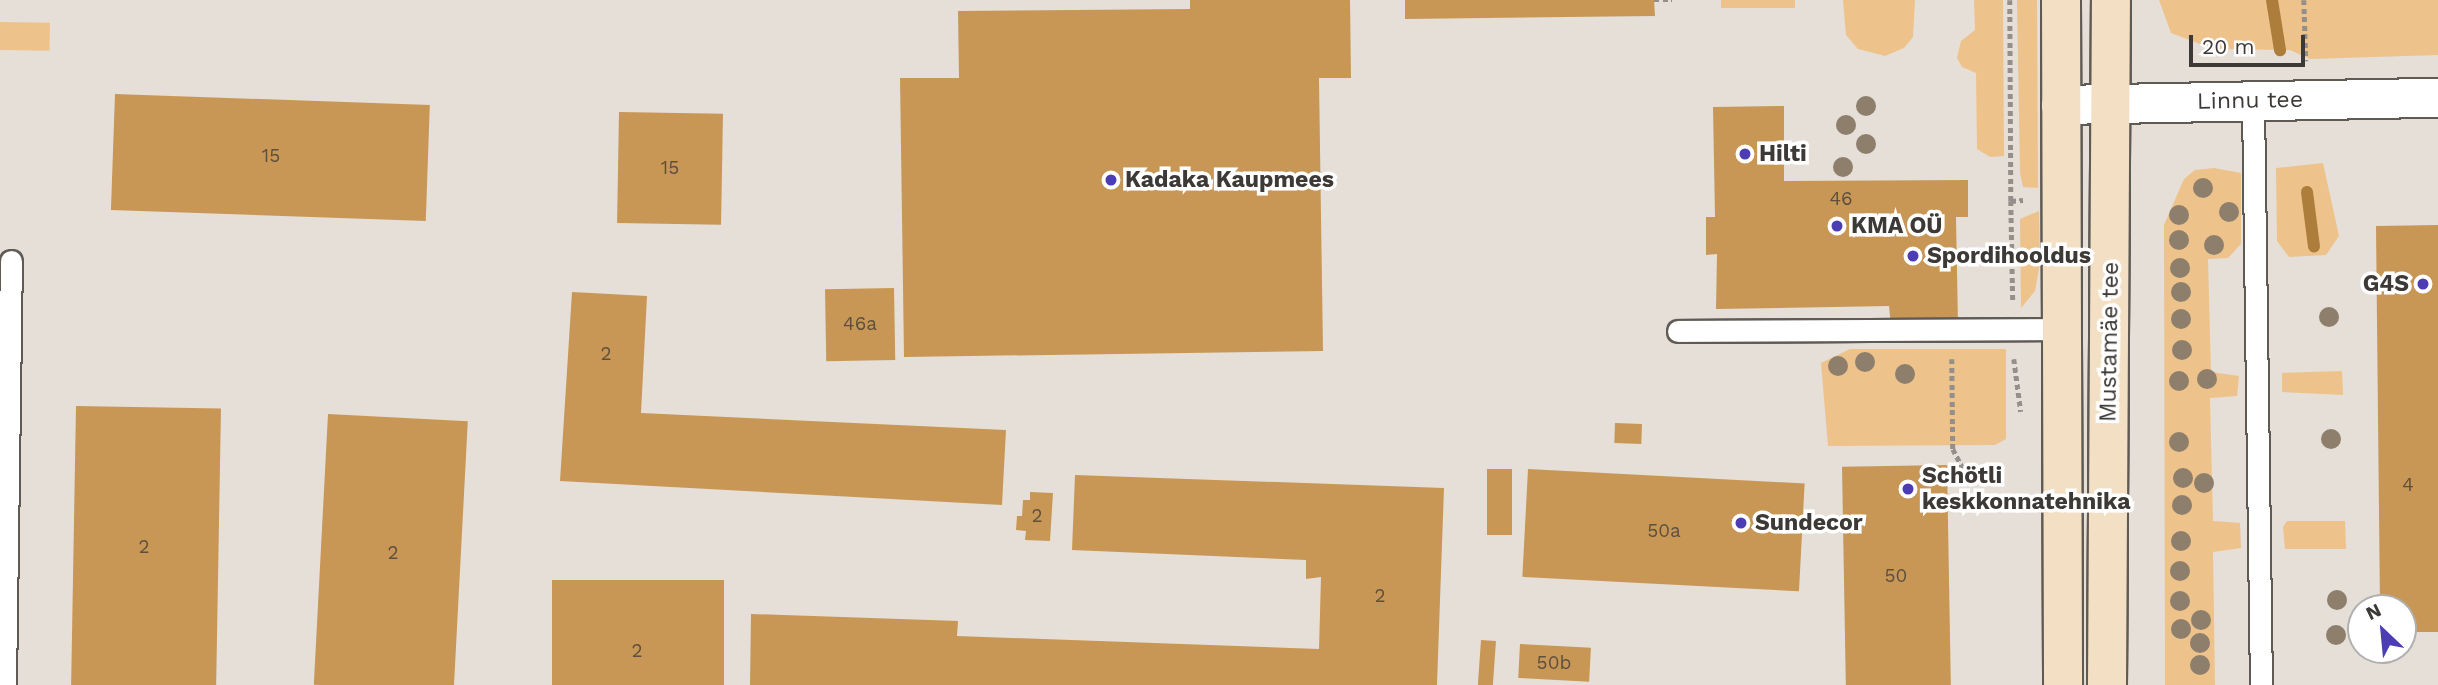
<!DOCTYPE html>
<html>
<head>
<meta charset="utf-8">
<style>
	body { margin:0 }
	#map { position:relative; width:2438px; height:685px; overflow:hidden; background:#e5dfd8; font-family:"Work Sans",sans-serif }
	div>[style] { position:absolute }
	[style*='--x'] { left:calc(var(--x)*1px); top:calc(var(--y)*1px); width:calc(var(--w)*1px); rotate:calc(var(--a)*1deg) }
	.green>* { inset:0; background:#eec28b; transform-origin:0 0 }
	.stream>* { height:12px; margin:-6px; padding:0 6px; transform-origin:6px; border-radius:6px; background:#ad7d3c }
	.building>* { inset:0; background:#c89756; transform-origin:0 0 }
	.path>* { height:4.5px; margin-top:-2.25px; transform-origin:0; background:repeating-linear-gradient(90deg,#948f8a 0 5px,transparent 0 8.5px) }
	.roads { filter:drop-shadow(2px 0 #5f5a54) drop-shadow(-2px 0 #5f5a54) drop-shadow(0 2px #5f5a54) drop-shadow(0 -2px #5f5a54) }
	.service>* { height:21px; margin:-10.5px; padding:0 10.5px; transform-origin:10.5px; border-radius:10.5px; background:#fff }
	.tertiary>* { height:38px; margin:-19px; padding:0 19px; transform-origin:19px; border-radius:19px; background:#fff }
	.secondary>* { height:38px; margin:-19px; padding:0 19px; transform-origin:19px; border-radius:19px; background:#f2dfc4 }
	.trees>* { width:20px; height:20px; margin:-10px; border-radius:50%; background:#8d7f6c }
	.dots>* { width:19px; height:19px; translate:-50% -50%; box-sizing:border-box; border:4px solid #fff; border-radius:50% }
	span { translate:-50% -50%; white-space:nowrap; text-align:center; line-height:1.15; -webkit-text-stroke:7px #fff; paint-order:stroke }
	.number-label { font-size:19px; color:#5f503e }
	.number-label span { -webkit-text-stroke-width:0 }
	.street-label { font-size:23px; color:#3c3936 }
	.poi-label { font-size:23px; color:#3c3936; font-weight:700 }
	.left { translate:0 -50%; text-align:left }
	.right { translate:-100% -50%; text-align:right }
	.north { position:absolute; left:2347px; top:594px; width:70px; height:70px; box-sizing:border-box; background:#fff; border:2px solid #b1b0af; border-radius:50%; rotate:334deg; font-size:19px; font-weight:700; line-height:28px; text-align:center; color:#3c3936 }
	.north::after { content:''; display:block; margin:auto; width:24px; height:32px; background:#4d3db4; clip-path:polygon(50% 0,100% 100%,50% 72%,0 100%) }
	.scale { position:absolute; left:2189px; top:35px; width:116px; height:32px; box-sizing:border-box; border:4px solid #3c3936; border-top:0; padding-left:9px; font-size:21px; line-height:24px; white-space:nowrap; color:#3c3936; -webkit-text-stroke:5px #fff; paint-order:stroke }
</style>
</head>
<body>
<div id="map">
	<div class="green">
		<i style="left:1721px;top:0;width:74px;height:8px"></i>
		<i style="clip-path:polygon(1843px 0,1915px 0,1913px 37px,1904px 48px,1885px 56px,1858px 49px,1846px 35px)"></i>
		<i style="clip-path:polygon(1974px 0,2003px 0,2004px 156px,1990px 157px,1977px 149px,1976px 73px,1962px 67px,1957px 58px,1961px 41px,1975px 30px)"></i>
		<i style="clip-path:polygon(2017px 0,2037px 0,2038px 188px,2023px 187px,2020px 173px)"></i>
		<i style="clip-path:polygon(2159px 0,2438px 0,2438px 55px,2310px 59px,2290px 50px,2213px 49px,2171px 33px)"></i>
		<i style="left:0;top:22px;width:50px;height:28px;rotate:1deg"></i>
		<i style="clip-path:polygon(2323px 163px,2339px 236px,2326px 255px,2289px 257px,2277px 241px,2276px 168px)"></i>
		<i style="clip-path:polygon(2214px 168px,2241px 173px,2241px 244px,2228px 258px,2208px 259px,2211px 372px,2239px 376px,2237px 396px,2210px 398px,2213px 521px,2240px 523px,2241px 548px,2213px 552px,2215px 685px,2165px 685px,2164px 225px,2184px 179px,2195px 170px)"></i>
		<i style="clip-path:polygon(2039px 211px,2040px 263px,2035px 291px,2021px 308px,2020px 219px)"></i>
		<i style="clip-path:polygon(1850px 349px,2006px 349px,2006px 439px,1995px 445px,1828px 446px,1821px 363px)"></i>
		<i style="clip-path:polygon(2342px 371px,2343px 395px,2282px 392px,2282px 373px)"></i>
		<i style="clip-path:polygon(2287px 521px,2345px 521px,2346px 549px,2285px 549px,2283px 527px)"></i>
	</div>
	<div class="stream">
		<i style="--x:2272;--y:0;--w:51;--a:80.9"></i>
		<i style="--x:2307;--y:192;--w:55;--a:82.7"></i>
	</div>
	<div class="building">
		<i style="clip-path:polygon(1190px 0,1350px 0,1351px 78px,1319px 78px,1323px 351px,904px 357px,900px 78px,959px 78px,958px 11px,1190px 9px)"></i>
		<i style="clip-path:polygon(1405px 0,1654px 0,1655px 16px,1405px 19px)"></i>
		<i style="left:115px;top:94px;width:315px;height:116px;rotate:2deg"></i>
		<i style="clip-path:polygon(1784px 106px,1784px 181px,1968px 180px,1968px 217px,1956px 217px,1958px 324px,1891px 326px,1889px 306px,1716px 309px,1717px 254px,1706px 255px,1706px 217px,1715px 217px,1713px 107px)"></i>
		<i style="left:619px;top:112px;width:104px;height:111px;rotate:1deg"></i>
		<i style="clip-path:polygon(2438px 225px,2438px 632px,2403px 632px,2403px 608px,2380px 608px,2376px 226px)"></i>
		<i style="left:894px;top:288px;width:72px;height:69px;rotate:89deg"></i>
		<i style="clip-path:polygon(572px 292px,647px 296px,641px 413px,1006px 430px,1002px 505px,560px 481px)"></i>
		<i style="left:76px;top:406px;width:145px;height:279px;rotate:1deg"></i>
		<i style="left:328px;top:414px;width:140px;height:271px;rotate:3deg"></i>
		<i style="left:1615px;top:423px;width:27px;height:20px;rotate:2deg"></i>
		<i style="left:1947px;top:465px;width:220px;height:105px;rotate:89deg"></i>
		<i style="left:1487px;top:469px;width:25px;height:66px"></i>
		<i style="left:1528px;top:469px;width:277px;height:108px;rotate:3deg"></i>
		<i style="clip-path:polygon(1075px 475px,1444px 488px,1437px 685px,750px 685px,751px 614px,958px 621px,957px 636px,1319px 649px,1321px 577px,1306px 579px,1306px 560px,1072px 550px)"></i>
		<i style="clip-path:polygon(1030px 492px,1053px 493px,1050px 541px,1025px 540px,1026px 531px,1016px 530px,1017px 516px,1022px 516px,1023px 500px,1030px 500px)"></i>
		<i style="left:552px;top:580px;width:172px;height:105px"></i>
		<i style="left:1481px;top:640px;width:15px;height:45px;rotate:4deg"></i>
		<i style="left:1520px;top:644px;width:71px;height:34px;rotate:3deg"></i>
	</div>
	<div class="path">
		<i style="--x:1654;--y:0;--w:18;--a:0"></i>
		<i style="--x:2010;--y:0;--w:201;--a:89.7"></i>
		<i style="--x:2011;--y:201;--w:12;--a:-5"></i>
		<i style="--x:2304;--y:0;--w:61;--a:88.1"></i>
		<i style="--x:2011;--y:201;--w:100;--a:88.9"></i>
		<i style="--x:1952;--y:359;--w:90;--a:89.4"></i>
		<i style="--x:1953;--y:449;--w:42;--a:62.8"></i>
		<i style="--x:2014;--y:359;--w:53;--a:82.5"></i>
	</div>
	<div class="roads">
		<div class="service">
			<i style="--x:2253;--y:101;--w:584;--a:89.22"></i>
			<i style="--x:1678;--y:331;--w:384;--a:-0.3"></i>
			<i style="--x:5;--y:685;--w:424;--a:-89.2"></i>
		</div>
		<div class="tertiary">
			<i style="--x:2061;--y:105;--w:377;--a:-1.1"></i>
		</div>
		<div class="secondary">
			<i style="--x:2061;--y:0;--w:685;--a:89.83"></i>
			<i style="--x:2107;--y:685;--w:685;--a:-89.67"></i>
		</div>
	</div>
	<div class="trees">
		<i style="left:1866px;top:106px"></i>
		<i style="left:1846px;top:125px"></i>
		<i style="left:1866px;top:144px"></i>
		<i style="left:1843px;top:167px"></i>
		<i style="left:2203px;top:188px"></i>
		<i style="left:2229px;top:212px"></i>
		<i style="left:2179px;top:215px"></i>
		<i style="left:2179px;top:240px"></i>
		<i style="left:2214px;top:245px"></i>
		<i style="left:2180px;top:268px"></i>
		<i style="left:2181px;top:292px"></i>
		<i style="left:2329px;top:317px"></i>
		<i style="left:2181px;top:319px"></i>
		<i style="left:2182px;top:350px"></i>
		<i style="left:1865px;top:362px"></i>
		<i style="left:1838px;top:366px"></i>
		<i style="left:1905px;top:374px"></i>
		<i style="left:2207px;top:379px"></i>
		<i style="left:2179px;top:381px"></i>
		<i style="left:2331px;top:439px"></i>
		<i style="left:2179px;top:442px"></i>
		<i style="left:2183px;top:478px"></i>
		<i style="left:2204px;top:483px"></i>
		<i style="left:2182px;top:505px"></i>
		<i style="left:2181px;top:541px"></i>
		<i style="left:2180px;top:571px"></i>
		<i style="left:2337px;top:600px"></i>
		<i style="left:2180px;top:601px"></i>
		<i style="left:2201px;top:620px"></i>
		<i style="left:2181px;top:629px"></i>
		<i style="left:2336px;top:635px"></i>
		<i style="left:2200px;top:643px"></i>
		<i style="left:2200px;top:665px"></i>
	</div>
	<div class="dots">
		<i style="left:1745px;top:154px;background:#4d3db4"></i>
		<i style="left:1111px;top:180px;background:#4d3db4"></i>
		<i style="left:1837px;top:226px;background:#4d3db4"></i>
		<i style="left:1913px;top:256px;background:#4d3db4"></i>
		<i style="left:2423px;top:284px;background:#4d3db4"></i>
		<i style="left:1908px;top:489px;background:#4d3db4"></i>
		<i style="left:1741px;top:523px;background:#4d3db4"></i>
	</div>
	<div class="number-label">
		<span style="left:271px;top:156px">15</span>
		<span style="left:670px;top:168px">15</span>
		<span style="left:1841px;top:199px">46</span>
		<span style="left:860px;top:324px">46a</span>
		<span style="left:606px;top:354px">2</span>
		<span style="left:2408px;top:485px">4</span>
		<span style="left:1037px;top:516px">2</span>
		<span style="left:1664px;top:531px">50a</span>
		<span style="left:144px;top:547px">2</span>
		<span style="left:393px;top:553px">2</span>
		<span style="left:1896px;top:576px">50</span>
		<span style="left:1380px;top:596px">2</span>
		<span style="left:637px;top:651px">2</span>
		<span style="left:1554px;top:663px">50b</span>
	</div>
	<div class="street-label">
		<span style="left:2250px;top:101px;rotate:-1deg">Linnu tee</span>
		<span style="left:2110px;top:342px;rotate:-89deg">Mustamäe tee</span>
	</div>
	<div class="poi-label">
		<span class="left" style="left:1759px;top:154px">Hilti</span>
		<span class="left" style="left:1125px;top:180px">Kadaka Kaupmees</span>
		<span class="left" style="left:1851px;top:226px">KMA OÜ</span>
		<span class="left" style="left:1927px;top:256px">Spordihooldus</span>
		<span class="right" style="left:2409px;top:284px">G4S</span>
		<span class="left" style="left:1922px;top:489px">Schötli<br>keskkonnatehnika</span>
		<span class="left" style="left:1755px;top:523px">Sundecor</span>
	</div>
	<div class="north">N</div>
	<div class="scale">20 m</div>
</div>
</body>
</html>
